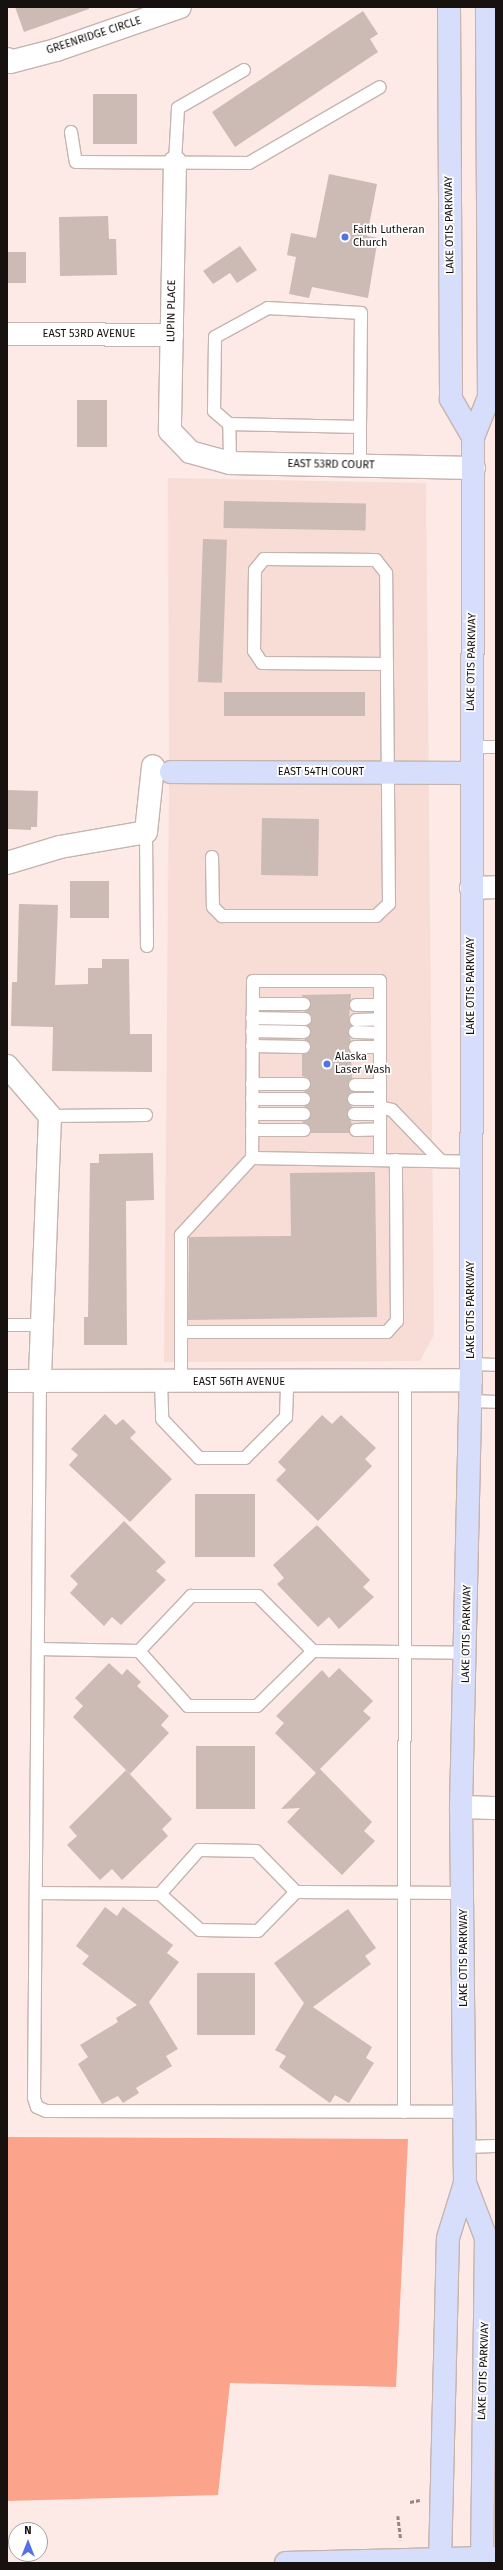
<!DOCTYPE html>
<html>
<head>
<meta charset="utf-8">
<style>
	body { margin:0 }
	#map { position:relative; width:503px; height:2570px; overflow:hidden; background:#fdeae6; font-family:"Fira Sans",sans-serif }
	div>[style] { position:absolute }
	[style*='--x'] { left:calc(var(--x)*1px); top:calc(var(--y)*1px); width:calc(var(--w)*1px); rotate:calc(var(--a)*1deg) }
	.built>* { inset:0; background:#f7ddd6 }
	.forest>* { inset:0; background:#fca38c }
	.building>* { inset:0; background:#ccbab5; transform-origin:0 0 }
	.path>* { height:2.5px; margin-top:-1.25px; transform-origin:0; background:repeating-linear-gradient(90deg,#938683 0 4px,transparent 0 6px) }
	.roads { filter:drop-shadow(1px 0 #c5b4af) drop-shadow(-1px 0 #c5b4af) drop-shadow(0 1px #c5b4af) drop-shadow(0 -1px #c5b4af) }
	.lane>* { height:12px; margin:-6px; padding:0 6px; transform-origin:6px; border-radius:6px; background:#fff }
	.street>* { height:22px; margin:-11px; padding:0 11px; transform-origin:11px; border-radius:11px; background:#fff }
	.secondary>* { height:22px; margin:-11px; padding:0 11px; transform-origin:11px; border-radius:11px; background:#d6defb }
	.dots>* { width:11px; height:11px; translate:-50% -50%; box-sizing:border-box; border:2px solid #fff; border-radius:50% }
	span { translate:-50% -50%; white-space:nowrap; text-align:center; line-height:1.15; -webkit-text-stroke:3.5px #fff; paint-order:stroke }
	.street-label { font-size:11px; color:#17110f }
	.poi-label { font-size:11px; color:#17110f }
	.left { translate:0 -50%; text-align:left }
	.frame { position:absolute; inset:0; border:8px solid #17110f; pointer-events:none }
	.north { position:absolute; left:8px; top:2522px; width:40px; height:40px; box-sizing:border-box; background:#fff; border:1px solid #a2a09f; border-radius:50%; rotate:0deg; font-size:11px; font-weight:700; line-height:16px; text-align:center; color:#17110f }
	.north::after { content:''; display:block; margin:auto; width:14px; height:18px; background:#5471e6; clip-path:polygon(50% 0,100% 100%,50% 72%,0 100%) }
</style>
</head>
<body>
<div id="map">
	<div class="built">
		<i style="clip-path:polygon(168px 478px,426px 483px,434px 1335px,420px 1361px,164px 1362px,169px 782px)"></i>
	</div>
	<div class="forest">
		<i style="clip-path:polygon(7px 2137px,408px 2139px,396px 2387px,230px 2383px,218px 2495px,7px 2501px)"></i>
	</div>
	<div class="building">
		<i style="clip-path:polygon(15px 7px,89px 7px,89px 9px,24px 32px)"></i>
		<i style="clip-path:polygon(363px 11px,378px 34px,370px 39px,378px 52px,235px 147px,212px 112px)"></i>
		<i style="left:93px;top:94px;width:44px;height:50px"></i>
		<i style="clip-path:polygon(329px 174px,377px 184px,367px 236px,378px 238px,368px 298px,312px 287px,309px 298px,289px 294px,296px 257px,287px 255px,291px 233px,316px 238px)"></i>
		<i style="clip-path:polygon(108px 216px,109px 239px,116px 239px,117px 275px,60px 276px,59px 217px)"></i>
		<i style="clip-path:polygon(240px 246px,257px 270px,237px 283px,230px 273px,213px 284px,203px 271px)"></i>
		<i style="left:7px;top:252px;width:19px;height:31px"></i>
		<i style="left:77px;top:400px;width:30px;height:47px"></i>
		<i style="left:224px;top:501px;width:142px;height:27px;rotate:1deg"></i>
		<i style="left:203px;top:539px;width:24px;height:143px;rotate:2deg"></i>
		<i style="left:224px;top:692px;width:141px;height:24px"></i>
		<i style="clip-path:polygon(7px 790px,38px 791px,37px 827px,31px 827px,31px 830px,7px 829px)"></i>
		<i style="left:262px;top:818px;width:57px;height:57px;rotate:1deg"></i>
		<i style="left:70px;top:881px;width:39px;height:37px"></i>
		<i style="clip-path:polygon(19px 904px,58px 905px,55px 985px,88px 984px,88px 968px,102px 968px,102px 959px,129px 959px,130px 1034px,152px 1034px,152px 1072px,52px 1071px,53px 1027px,11px 1026px,12px 982px,17px 982px)"></i>
		<i style="clip-path:polygon(351px 994px,349px 1020px,351px 1026px,348px 1032px,351px 1041px,348px 1047px,351px 1054px,352px 1078px,348px 1085px,352px 1092px,347px 1099px,352px 1107px,347px 1114px,352px 1124px,349px 1133px,311px 1133px,310px 1126px,302px 1122px,311px 1114px,304px 1106px,311px 1102px,310px 1095px,304px 1092px,311px 1084px,308px 1078px,302px 1076px,302px 1054px,308px 1053px,311px 1048px,304px 1040px,311px 1033px,308px 1026px,312px 1016px,304px 1011px,311px 1004px,301px 995px)"></i>
		<i style="clip-path:polygon(153px 1153px,154px 1200px,126px 1201px,127px 1345px,84px 1345px,84px 1317px,88px 1317px,90px 1163px,99px 1163px,99px 1154px)"></i>
		<i style="clip-path:polygon(375px 1172px,377px 1317px,188px 1320px,189px 1237px,291px 1236px,290px 1173px)"></i>
		<i style="clip-path:polygon(105px 1414px,116px 1425px,123px 1419px,136px 1432px,130px 1438px,172px 1479px,130px 1522px,69px 1465px,78px 1455px,71px 1449px)"></i>
		<i style="clip-path:polygon(322px 1415px,332px 1424px,341px 1415px,376px 1448px,365px 1459px,372px 1466px,318px 1521px,276px 1480px,286px 1470px,278px 1462px)"></i>
		<i style="left:195px;top:1494px;width:60px;height:63px"></i>
		<i style="clip-path:polygon(124px 1521px,166px 1562px,156px 1571px,166px 1580px,121px 1625px,112px 1617px,104px 1626px,70px 1593px,78px 1584px,70px 1576px)"></i>
		<i style="clip-path:polygon(317px 1525px,370px 1580px,363px 1587px,374px 1597px,339px 1629px,329px 1617px,318px 1627px,277px 1584px,284px 1578px,273px 1565px)"></i>
		<i style="clip-path:polygon(109px 1663px,122px 1675px,127px 1669px,141px 1682px,137px 1686px,169px 1716px,161px 1725px,169px 1733px,130px 1774px,73px 1717px,83px 1706px,75px 1698px)"></i>
		<i style="clip-path:polygon(339px 1668px,373px 1701px,363px 1711px,371px 1718px,320px 1769px,372px 1822px,364px 1831px,375px 1841px,342px 1875px,287px 1822px,300px 1808px,281px 1809px,316px 1773px,275px 1733px,284px 1723px,276px 1716px,322px 1670px,329px 1678px)"></i>
		<i style="left:196px;top:1746px;width:59px;height:63px"></i>
		<i style="clip-path:polygon(126px 1770px,172px 1819px,162px 1829px,168px 1836px,122px 1880px,112px 1869px,100px 1880px,67px 1845px,77px 1836px,69px 1827px)"></i>
		<i style="clip-path:polygon(105px 1907px,117px 1916px,123px 1907px,173px 1945px,167px 1953px,179px 1962px,149px 2002px,178px 2049px,166px 2056px,172px 2066px,136px 2088px,139px 2093px,123px 2103px,118px 2096px,102px 2104px,78px 2064px,88px 2057px,80px 2045px,118px 2022px,116px 2018px,137px 2005px,82px 1964px,89px 1956px,76px 1946px)"></i>
		<i style="clip-path:polygon(348px 1909px,376px 1948px,365px 1956px,371px 1964px,313px 2007px,372px 2047px,366px 2058px,374px 2063px,349px 2103px,335px 2095px,330px 2103px,279px 2067px,286px 2056px,275px 2050px,304px 2003px,274px 1963px)"></i>
		<i style="left:197px;top:1973px;width:58px;height:62px"></i>
	</div>
	<div class="path">
		<i style="--x:410;--y:2502;--w:10;--a:-11"></i>
		<i style="--x:398;--y:2516;--w:24;--a:83"></i>
	</div>
	<div class="roads">
		<div class="lane">
			<i style="--x:71;--y:132;--w:30;--a:81"></i>
			<i style="--x:76;--y:162;--w:173;--a:0.3"></i>
			<i style="--x:249;--y:163;--w:151;--a:-30.1"></i>
			<i style="--x:175;--y:162;--w:54;--a:-86.8"></i>
			<i style="--x:178;--y:108;--w:76;--a:-29.9"></i>
			<i style="--x:229;--y:424;--w:20;--a:-139"></i>
			<i style="--x:214;--y:411;--w:74;--a:-89.2"></i>
			<i style="--x:215;--y:337;--w:60;--a:-28.7"></i>
			<i style="--x:268;--y:308;--w:93;--a:3.1"></i>
			<i style="--x:361;--y:313;--w:114;--a:90.5"></i>
			<i style="--x:230;--y:463;--w:39;--a:-91"></i>
			<i style="--x:229;--y:424;--w:131;--a:1.3"></i>
			<i style="--x:360;--y:427;--w:39;--a:90"></i>
			<i style="--x:471;--y:747;--w:25;--a:0"></i>
			<i style="--x:146;--y:832;--w:114;--a:89.5"></i>
			<i style="--x:212;--y:857;--w:50;--a:88.9"></i>
			<i style="--x:213;--y:907;--w:13;--a:45"></i>
			<i style="--x:222;--y:916;--w:154;--a:0"></i>
			<i style="--x:376;--y:916;--w:18;--a:-43"></i>
			<i style="--x:389;--y:904;--w:331;--a:-90.5"></i>
			<i style="--x:386;--y:573;--w:16;--a:-128"></i>
			<i style="--x:376;--y:560;--w:112;--a:-179.5"></i>
			<i style="--x:264;--y:559;--w:14;--a:129"></i>
			<i style="--x:255;--y:570;--w:81;--a:90.7"></i>
			<i style="--x:254;--y:651;--w:14;--a:56"></i>
			<i style="--x:262;--y:663;--w:125;--a:0.5"></i>
			<i style="--x:253;--y:1004;--w:51;--a:0"></i>
			<i style="--x:356;--y:1005;--w:24;--a:0"></i>
			<i style="--x:252;--y:1018;--w:53;--a:1.1"></i>
			<i style="--x:356;--y:1020;--w:24;--a:-2"></i>
			<i style="--x:252;--y:1031;--w:52;--a:1.1"></i>
			<i style="--x:355;--y:1032;--w:25;--a:2"></i>
			<i style="--x:252;--y:1046;--w:52;--a:1.1"></i>
			<i style="--x:355;--y:1047;--w:25;--a:0"></i>
			<i style="--x:252;--y:1084;--w:52;--a:0"></i>
			<i style="--x:355;--y:1085;--w:25;--a:0"></i>
			<i style="--x:252;--y:1099;--w:52;--a:0"></i>
			<i style="--x:354;--y:1099;--w:26;--a:0"></i>
			<i style="--x:380;--y:1107;--w:12;--a:14"></i>
			<i style="--x:392;--y:1110;--w:71;--a:46.1"></i>
			<i style="--x:252;--y:1114;--w:52;--a:0"></i>
			<i style="--x:354;--y:1114;--w:26;--a:0"></i>
			<i style="--x:50;--y:1116;--w:96;--a:-0.6"></i>
			<i style="--x:252;--y:1130;--w:52;--a:0"></i>
			<i style="--x:356;--y:1130;--w:24;--a:-2"></i>
			<i style="--x:252;--y:1158;--w:219;--a:1"></i>
			<i style="--x:380;--y:1160;--w:179;--a:-90"></i>
			<i style="--x:380;--y:981;--w:127;--a:180"></i>
			<i style="--x:253;--y:981;--w:177;--a:90.3"></i>
			<i style="--x:252;--y:1158;--w:105;--a:132.7"></i>
			<i style="--x:181;--y:1235;--w:97;--a:90"></i>
			<i style="--x:181;--y:1332;--w:206;--a:0"></i>
			<i style="--x:387;--y:1332;--w:15;--a:-48"></i>
			<i style="--x:397;--y:1321;--w:161;--a:-90.4"></i>
			<i style="--x:7;--y:1325;--w:35;--a:0"></i>
			<i style="--x:181;--y:1332;--w:50;--a:90"></i>
			<i style="--x:471;--y:1364;--w:25;--a:2"></i>
			<i style="--x:40;--y:1382;--w:716;--a:90.48"></i>
			<i style="--x:34;--y:2098;--w:9;--a:72"></i>
			<i style="--x:37;--y:2107;--w:10;--a:24"></i>
			<i style="--x:46;--y:2111;--w:419;--a:0.1"></i>
			<i style="--x:161;--y:1382;--w:37;--a:88"></i>
			<i style="--x:162;--y:1419;--w:54;--a:46.5"></i>
			<i style="--x:199;--y:1458;--w:46;--a:0"></i>
			<i style="--x:245;--y:1458;--w:58;--a:-45"></i>
			<i style="--x:286;--y:1417;--w:36;--a:-88"></i>
			<i style="--x:471;--y:1401;--w:25;--a:2"></i>
			<i style="--x:191;--y:1596;--w:67;--a:0"></i>
			<i style="--x:258;--y:1596;--w:78;--a:45"></i>
			<i style="--x:313;--y:1651;--w:78;--a:135.5"></i>
			<i style="--x:257;--y:1706;--w:69;--a:180"></i>
			<i style="--x:188;--y:1706;--w:74;--a:-131.7"></i>
			<i style="--x:139;--y:1651;--w:76;--a:-46.6"></i>
			<i style="--x:38;--y:1649;--w:101;--a:1.1"></i>
			<i style="--x:313;--y:1651;--w:153;--a:0.7"></i>
			<i style="--x:199;--y:1850;--w:57;--a:1"></i>
			<i style="--x:256;--y:1851;--w:57;--a:45.7"></i>
			<i style="--x:296;--y:1892;--w:54;--a:134.3"></i>
			<i style="--x:258;--y:1931;--w:58;--a:-179"></i>
			<i style="--x:200;--y:1930;--w:54;--a:-138"></i>
			<i style="--x:160;--y:1894;--w:59;--a:-48.4"></i>
			<i style="--x:296;--y:1892;--w:168;--a:0.3"></i>
			<i style="--x:36;--y:1893;--w:124;--a:0.5"></i>
			<i style="--x:404;--y:2112;--w:731;--a:-89.92"></i>
			<i style="--x:465;--y:2147;--w:31;--a:-2"></i>
		</div>
		<div class="street">
			<i style="--x:7;--y:59;--w:4;--a:45"></i>
			<i style="--x:10;--y:62;--w:48;--a:-14.6"></i>
			<i style="--x:56;--y:50;--w:131;--a:-19.1"></i>
			<i style="--x:175;--y:162;--w:269;--a:91.1"></i>
			<i style="--x:170;--y:431;--w:29;--a:46"></i>
			<i style="--x:190;--y:452;--w:41;--a:15.4"></i>
			<i style="--x:230;--y:463;--w:244;--a:1.2"></i>
			<i style="--x:7;--y:334;--w:165;--a:0.3"></i>
			<i style="--x:7;--y:863;--w:55;--a:-16.8"></i>
			<i style="--x:60;--y:847;--w:87;--a:-9.9"></i>
			<i style="--x:146;--y:832;--w:66;--a:-83.9"></i>
			<i style="--x:471;--y:888;--w:25;--a:-2"></i>
			<i style="--x:7;--y:1066;--w:66;--a:49.3"></i>
			<i style="--x:50;--y:1116;--w:266;--a:92.2"></i>
			<i style="--x:7;--y:1381;--w:464;--a:-0.1"></i>
			<i style="--x:461;--y:1807;--w:35;--a:2"></i>
		</div>
		<div class="secondary">
			<i style="--x:449;--y:7;--w:392;--a:89.7"></i>
			<i style="--x:451;--y:399;--w:44;--a:59.9"></i>
			<i style="--x:171;--y:772;--w:299;--a:0.2"></i>
			<i style="--x:286;--y:2563;--w:210;--a:-1.4"></i>
			<i style="--x:440;--y:2563;--w:325;--a:-88.6"></i>
			<i style="--x:448;--y:2238;--w:58;--a:-72.8"></i>
			<i style="--x:482;--y:2563;--w:325;--a:-89.3"></i>
			<i style="--x:486;--y:2238;--w:59;--a:-110.9"></i>
			<i style="--x:465;--y:2183;--w:376;--a:-90.6"></i>
			<i style="--x:461;--y:1807;--w:427;--a:-88.7"></i>
			<i style="--x:471;--y:1380;--w:943;--a:-89.88"></i>
			<i style="--x:473;--y:437;--w:43;--a:-68.2"></i>
			<i style="--x:489;--y:397;--w:390;--a:-90.3"></i>
		</div>
	</div>
	<div class="dots">
		<i style="left:345px;top:237px;background:#5471e6"></i>
		<i style="left:327px;top:1064px;background:#5471e6"></i>
	</div>
	<div class="street-label">
		<span style="left:94px;top:36px;rotate:-18deg">GREENRIDGE CIRCLE</span>
		<span style="left:450px;top:225px;rotate:-91deg">LAKE OTIS PARKWAY</span>
		<span style="left:172px;top:311px;rotate:-89deg">LUPIN PLACE</span>
		<span style="left:89px;top:334px">EAST 53RD AVENUE</span>
		<span style="left:331px;top:465px;rotate:1deg">EAST 53RD COURT</span>
		<span style="left:472px;top:662px;rotate:-89deg">LAKE OTIS PARKWAY</span>
		<span style="left:321px;top:772px">EAST 54TH COURT</span>
		<span style="left:471px;top:986px;rotate:-90deg">LAKE OTIS PARKWAY</span>
		<span style="left:471px;top:1310px;rotate:-90deg">LAKE OTIS PARKWAY</span>
		<span style="left:239px;top:1382px">EAST 56TH AVENUE</span>
		<span style="left:467px;top:1634px;rotate:-89deg">LAKE OTIS PARKWAY</span>
		<span style="left:464px;top:1958px;rotate:-90deg">LAKE OTIS PARKWAY</span>
		<span style="left:484px;top:2371px;rotate:-88deg">LAKE OTIS PARKWAY</span>
	</div>
	<div class="poi-label">
		<span class="left" style="left:353px;top:237px">Faith Lutheran<br>Church</span>
		<span class="left" style="left:335px;top:1064px">Alaska<br>Laser Wash</span>
	</div>
	<div class="frame"></div>
	<div class="north">N</div>
</div>
</body>
</html>
